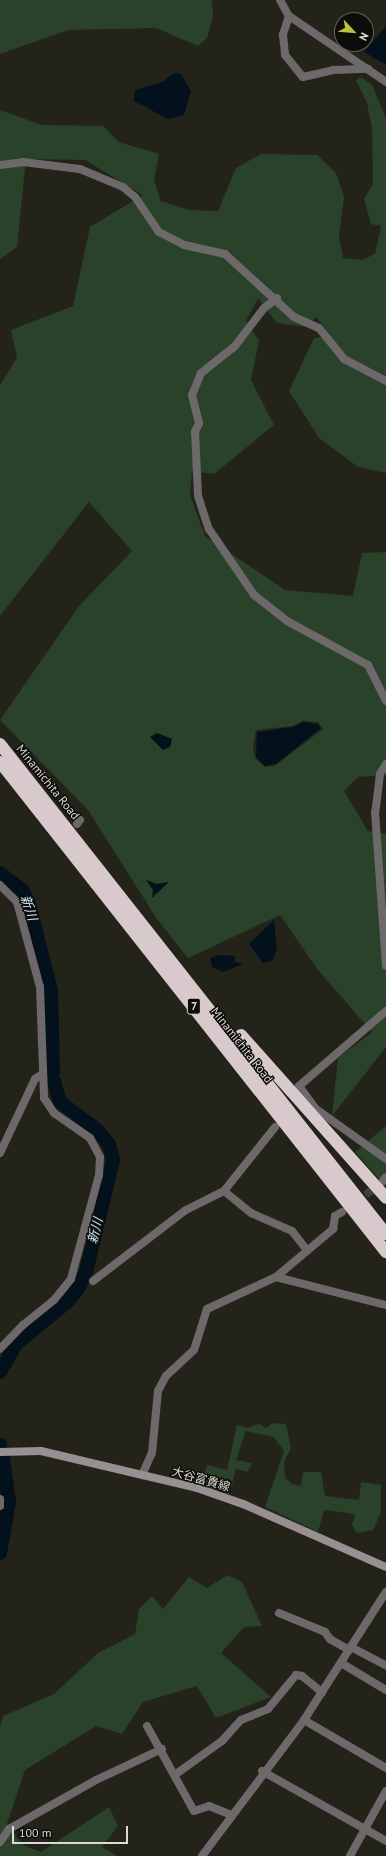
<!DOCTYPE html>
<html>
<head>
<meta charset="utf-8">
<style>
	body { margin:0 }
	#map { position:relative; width:386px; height:1856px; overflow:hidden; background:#24231a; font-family:"PT Sans","Noto Sans JP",sans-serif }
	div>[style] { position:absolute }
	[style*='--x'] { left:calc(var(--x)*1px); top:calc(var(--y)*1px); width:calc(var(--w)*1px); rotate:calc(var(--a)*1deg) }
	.green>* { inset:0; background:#294229 }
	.water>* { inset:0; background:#02111b }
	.river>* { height:14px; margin:-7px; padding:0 7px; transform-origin:7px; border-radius:7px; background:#02111b }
	.minor-tunnel>* { height:8px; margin-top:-4px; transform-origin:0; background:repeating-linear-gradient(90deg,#403f36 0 8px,transparent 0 12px) }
	.minor>* { height:8px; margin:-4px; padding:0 4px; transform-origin:4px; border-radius:4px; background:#6d6869 }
	.tertiary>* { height:8px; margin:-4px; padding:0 4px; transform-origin:4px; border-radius:4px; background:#6d6869 }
	.secondary>* { height:8px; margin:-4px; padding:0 4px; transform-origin:4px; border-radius:4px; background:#988f91 }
	.motorway>* { height:12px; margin:-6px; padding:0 6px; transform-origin:6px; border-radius:6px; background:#d7c9cc }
	span { translate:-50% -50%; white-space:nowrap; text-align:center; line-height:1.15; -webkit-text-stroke:3px #0d0c08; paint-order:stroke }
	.shield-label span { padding:1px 3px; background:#0d0c08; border:1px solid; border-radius:3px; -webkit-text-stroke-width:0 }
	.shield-label { font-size:11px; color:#dcdbd5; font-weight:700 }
	.street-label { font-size:12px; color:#dcdbd5 }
	.water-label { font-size:13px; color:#c3e3f7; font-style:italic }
	.north { position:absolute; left:334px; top:12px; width:40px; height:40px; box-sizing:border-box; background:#0d0c08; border:1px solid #605f5a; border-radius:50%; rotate:116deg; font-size:11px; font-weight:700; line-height:16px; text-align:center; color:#dcdbd5 }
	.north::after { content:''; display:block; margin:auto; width:14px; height:18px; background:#bcbf44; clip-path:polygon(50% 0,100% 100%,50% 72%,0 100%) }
	.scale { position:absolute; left:12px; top:1826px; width:116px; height:18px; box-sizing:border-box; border:2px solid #dcdbd5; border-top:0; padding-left:5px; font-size:12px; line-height:14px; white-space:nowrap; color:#dcdbd5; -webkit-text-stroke:3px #0d0c08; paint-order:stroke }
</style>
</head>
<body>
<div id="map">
	<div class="green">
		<i style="clip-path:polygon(0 0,212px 0,213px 17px,207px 38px,198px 46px,156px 28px,68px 30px,0 54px)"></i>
		<i style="clip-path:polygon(evenodd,361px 77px,372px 85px,386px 118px,386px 473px,358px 467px,319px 438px,289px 391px,314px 338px,330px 335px,316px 317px,305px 327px,277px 323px,258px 298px,246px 321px,259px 341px,251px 380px,274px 425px,214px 474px,192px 471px,190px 495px,205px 536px,285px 590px,353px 596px,362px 553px,386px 552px,386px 775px,358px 777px,344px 791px,368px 831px,386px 834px,386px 1047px,332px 1116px,338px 1058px,372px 1032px,318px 970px,280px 915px,188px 958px,157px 919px,88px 810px,0 720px,79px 606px,132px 551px,89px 502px,0 616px,0 385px,17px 358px,11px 330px,73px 306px,90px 227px,143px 195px,85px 160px,26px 159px,17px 247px,0 259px,0 110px,42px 125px,103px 126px,119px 142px,159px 154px,154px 180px,161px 201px,189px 210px,218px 211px,236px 168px,261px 154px,317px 155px,336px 173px,344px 197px,339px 236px,343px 258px,362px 260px,375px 254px,381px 226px,371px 224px,364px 199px,373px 184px,372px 129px,367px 103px,356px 80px,361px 77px,303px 721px,318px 722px,323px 729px,276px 765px,265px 767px,255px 758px,253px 749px,256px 730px,293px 726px,303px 721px)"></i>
		<i style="clip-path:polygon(386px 1126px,386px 1187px,355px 1152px)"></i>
		<i style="clip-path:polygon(272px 1423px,286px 1424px,291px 1448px,284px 1462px,285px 1478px,292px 1484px,301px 1486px,303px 1472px,321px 1472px,325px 1496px,359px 1500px,361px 1482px,381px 1485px,381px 1512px,373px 1530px,357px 1533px,352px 1525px,355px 1514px,324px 1510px,318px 1532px,265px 1507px,284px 1451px,274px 1437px,246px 1431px,236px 1460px,252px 1463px,248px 1472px,236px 1469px,229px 1495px,202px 1486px,207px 1465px,227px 1470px,237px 1425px,248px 1428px,259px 1424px,266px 1428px)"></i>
		<i style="clip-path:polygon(227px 1575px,242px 1582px,262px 1626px,244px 1627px,221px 1653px,271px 1697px,216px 1718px,197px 1686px,143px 1702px,122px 1734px,96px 1726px,25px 1770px,7px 1824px,23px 1845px,41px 1852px,109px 1807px,118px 1826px,102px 1847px,117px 1856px,0 1856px,0 1726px,3px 1716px,54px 1694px,98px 1653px,135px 1634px,139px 1609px,152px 1596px,163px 1609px,189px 1577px,207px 1588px)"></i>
	</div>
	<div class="water">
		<i style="clip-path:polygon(386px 26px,386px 65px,364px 52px)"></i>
		<i style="clip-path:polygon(174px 73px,181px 74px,191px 91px,184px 115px,168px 119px,134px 101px,135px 90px,162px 82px)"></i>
		<i style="clip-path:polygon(303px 722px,318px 724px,321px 728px,276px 764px,265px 766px,256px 757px,257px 732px,293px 727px)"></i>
		<i style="clip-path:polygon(157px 733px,172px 739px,170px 747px,163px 750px,150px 737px)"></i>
		<i style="clip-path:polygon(146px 880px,157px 884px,169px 882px,152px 898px,153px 890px)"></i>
		<i style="clip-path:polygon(274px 920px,277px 949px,272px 961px,263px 963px,249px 944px)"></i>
		<i style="clip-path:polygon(220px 955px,235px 956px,235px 962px,243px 964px,223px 972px,212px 967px,210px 958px)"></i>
	</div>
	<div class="river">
		<i style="--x:0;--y:873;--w:29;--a:38"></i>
		<i style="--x:23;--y:891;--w:14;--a:65"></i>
		<i style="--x:29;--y:904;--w:89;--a:75.7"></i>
		<i style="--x:51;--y:990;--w:82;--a:88.6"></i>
		<i style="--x:0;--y:1372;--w:32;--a:-60"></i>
		<i style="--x:16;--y:1344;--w:66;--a:-39.5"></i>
		<i style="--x:67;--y:1302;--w:16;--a:-50"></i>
		<i style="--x:77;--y:1290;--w:20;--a:-63"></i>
		<i style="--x:86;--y:1272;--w:115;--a:-76.4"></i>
		<i style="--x:113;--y:1160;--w:16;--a:-104"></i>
		<i style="--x:109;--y:1144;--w:20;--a:-131"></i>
		<i style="--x:96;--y:1129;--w:45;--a:-143.1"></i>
		<i style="--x:60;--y:1102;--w:22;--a:-106"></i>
		<i style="--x:0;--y:1445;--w:1;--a:90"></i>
		<i style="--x:0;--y:1553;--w:52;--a:-80"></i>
		<i style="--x:9;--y:1502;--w:44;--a:-97.8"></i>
	</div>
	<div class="minor-tunnel">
		<i style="--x:356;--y:1202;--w:30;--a:-37"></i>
	</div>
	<div class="minor">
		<i style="--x:280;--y:0;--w:18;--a:61"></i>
		<i style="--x:289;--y:16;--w:117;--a:34.2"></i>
		<i style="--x:289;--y:16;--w:20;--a:108"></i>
		<i style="--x:283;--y:35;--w:20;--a:84"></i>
		<i style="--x:285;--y:55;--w:28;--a:51"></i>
		<i style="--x:303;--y:77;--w:31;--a:-13"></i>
		<i style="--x:333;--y:70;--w:35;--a:-2"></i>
		<i style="--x:0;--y:165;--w:23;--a:-7"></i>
		<i style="--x:23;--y:162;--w:57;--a:7"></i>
		<i style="--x:80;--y:169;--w:47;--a:22.7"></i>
		<i style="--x:123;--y:187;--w:16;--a:40"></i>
		<i style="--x:135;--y:197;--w:42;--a:55.6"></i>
		<i style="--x:159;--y:232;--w:28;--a:27"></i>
		<i style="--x:184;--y:245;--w:42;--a:12.4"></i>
		<i style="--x:225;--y:254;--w:93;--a:42.4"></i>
		<i style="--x:294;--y:317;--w:27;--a:24"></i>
		<i style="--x:319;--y:328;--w:40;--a:51"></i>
		<i style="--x:344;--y:359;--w:47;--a:27.6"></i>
		<i style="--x:277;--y:298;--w:16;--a:142"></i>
		<i style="--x:264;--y:308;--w:48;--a:127.3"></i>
		<i style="--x:235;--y:346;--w:43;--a:141.5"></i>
		<i style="--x:201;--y:373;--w:24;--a:112"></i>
		<i style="--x:192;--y:395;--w:29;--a:76"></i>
		<i style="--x:199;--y:423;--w:10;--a:114"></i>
		<i style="--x:195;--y:432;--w:64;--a:87.3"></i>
		<i style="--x:198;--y:496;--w:35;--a:72"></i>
		<i style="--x:209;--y:529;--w:80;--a:55.7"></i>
		<i style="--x:254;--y:595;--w:42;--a:38.2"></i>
		<i style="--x:287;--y:621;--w:92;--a:28.5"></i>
		<i style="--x:368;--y:665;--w:40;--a:63.4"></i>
		<i style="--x:386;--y:764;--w:12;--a:121"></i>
		<i style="--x:380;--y:774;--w:38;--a:97"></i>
		<i style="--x:375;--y:812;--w:154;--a:85.9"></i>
		<i style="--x:77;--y:824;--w:5;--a:-53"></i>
		<i style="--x:0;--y:885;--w:24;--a:45"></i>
		<i style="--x:17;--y:902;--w:88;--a:74.9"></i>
		<i style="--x:40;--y:987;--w:111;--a:87.9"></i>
		<i style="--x:44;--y:1098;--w:18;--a:56"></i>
		<i style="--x:54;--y:1113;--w:44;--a:34.8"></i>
		<i style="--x:90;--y:1138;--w:21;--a:62"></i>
		<i style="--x:100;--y:1157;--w:18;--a:93"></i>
		<i style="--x:99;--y:1175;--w:108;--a:105.1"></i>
		<i style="--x:71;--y:1279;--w:27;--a:129"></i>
		<i style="--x:54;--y:1300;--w:40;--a:141"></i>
		<i style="--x:23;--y:1325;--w:33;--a:134"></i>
		<i style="--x:386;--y:1011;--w:115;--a:139.2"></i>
		<i style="--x:299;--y:1086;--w:29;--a:54"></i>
		<i style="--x:316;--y:1109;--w:86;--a:35.5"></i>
		<i style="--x:0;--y:1153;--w:82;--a:-64.7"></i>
		<i style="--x:35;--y:1079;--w:7;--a:-34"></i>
		<i style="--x:382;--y:1182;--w:6;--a:-51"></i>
		<i style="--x:224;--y:1191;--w:35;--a:39"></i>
		<i style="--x:251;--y:1213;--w:45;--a:23.7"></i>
		<i style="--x:292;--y:1231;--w:24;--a:52"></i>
		<i style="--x:276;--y:1277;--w:114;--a:14.3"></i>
		<i style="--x:93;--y:1281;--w:117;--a:-37.4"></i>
		<i style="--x:186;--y:1210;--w:42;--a:-26.6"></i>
		<i style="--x:224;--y:1191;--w:82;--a:-51.4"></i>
		<i style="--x:142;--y:1475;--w:24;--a:-66"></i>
		<i style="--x:152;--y:1453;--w:62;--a:-84.5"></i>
		<i style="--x:158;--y:1391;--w:17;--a:-62"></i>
		<i style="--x:166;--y:1376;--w:38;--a:-43"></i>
		<i style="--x:194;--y:1350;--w:43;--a:-72.4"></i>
		<i style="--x:207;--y:1309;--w:76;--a:-24.9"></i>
		<i style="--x:276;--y:1277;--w:75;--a:-40.1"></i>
		<i style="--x:333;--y:1229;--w:13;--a:-81"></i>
		<i style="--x:335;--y:1216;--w:8;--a:-30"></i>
		<i style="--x:0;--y:1499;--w:7;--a:90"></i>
		<i style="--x:279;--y:1613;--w:50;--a:22.4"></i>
		<i style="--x:325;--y:1632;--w:9;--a:54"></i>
		<i style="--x:330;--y:1639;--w:22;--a:30"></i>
		<i style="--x:351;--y:1647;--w:40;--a:28"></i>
		<i style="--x:341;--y:1663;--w:52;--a:31"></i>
		<i style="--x:304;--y:1720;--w:95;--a:30.3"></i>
		<i style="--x:147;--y:1726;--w:97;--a:61.1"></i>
		<i style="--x:194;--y:1811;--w:16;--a:-18"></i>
		<i style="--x:209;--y:1806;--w:22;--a:22"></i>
		<i style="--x:262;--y:1771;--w:142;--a:29.4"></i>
		<i style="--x:176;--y:1774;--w:57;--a:-35.7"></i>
		<i style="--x:222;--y:1741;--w:28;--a:-48"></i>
		<i style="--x:241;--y:1720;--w:29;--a:-22"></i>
		<i style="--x:268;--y:1709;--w:44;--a:-50.5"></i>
		<i style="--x:296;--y:1675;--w:6;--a:9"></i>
		<i style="--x:302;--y:1676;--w:26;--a:39"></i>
		<i style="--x:0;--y:1842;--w:16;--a:-55"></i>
		<i style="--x:9;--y:1829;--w:100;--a:-29.4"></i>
		<i style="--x:96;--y:1780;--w:73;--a:-25.2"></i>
		<i style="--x:350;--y:1856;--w:74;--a:-61"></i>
	</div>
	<div class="tertiary">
		<i style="--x:202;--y:1856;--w:170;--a:-53.1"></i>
		<i style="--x:304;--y:1720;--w:152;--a:-57.4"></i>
	</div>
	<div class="secondary">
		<i style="--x:0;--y:1452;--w:41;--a:-1.4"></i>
		<i style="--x:41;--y:1451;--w:160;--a:13.3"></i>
		<i style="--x:197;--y:1488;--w:49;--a:19.2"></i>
		<i style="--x:243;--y:1504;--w:156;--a:23.8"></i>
	</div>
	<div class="motorway">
		<i style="--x:0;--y:744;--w:624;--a:51.77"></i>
		<i style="--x:0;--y:762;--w:624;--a:51.77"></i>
		<i style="--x:241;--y:1035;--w:218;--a:48.3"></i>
	</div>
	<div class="shield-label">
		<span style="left:194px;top:1006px">7</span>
	</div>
	<div class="street-label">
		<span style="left:48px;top:782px;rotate:51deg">Minamichita Road</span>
		<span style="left:242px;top:1045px;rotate:52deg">Minamichita Road</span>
		<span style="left:201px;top:1479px;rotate:16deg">大谷富貴線</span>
	</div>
	<div class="water-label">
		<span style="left:28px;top:908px;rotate:71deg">新川</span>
		<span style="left:96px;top:1231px;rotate:-76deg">新川</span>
	</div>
	<div class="north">N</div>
	<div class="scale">100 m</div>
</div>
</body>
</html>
